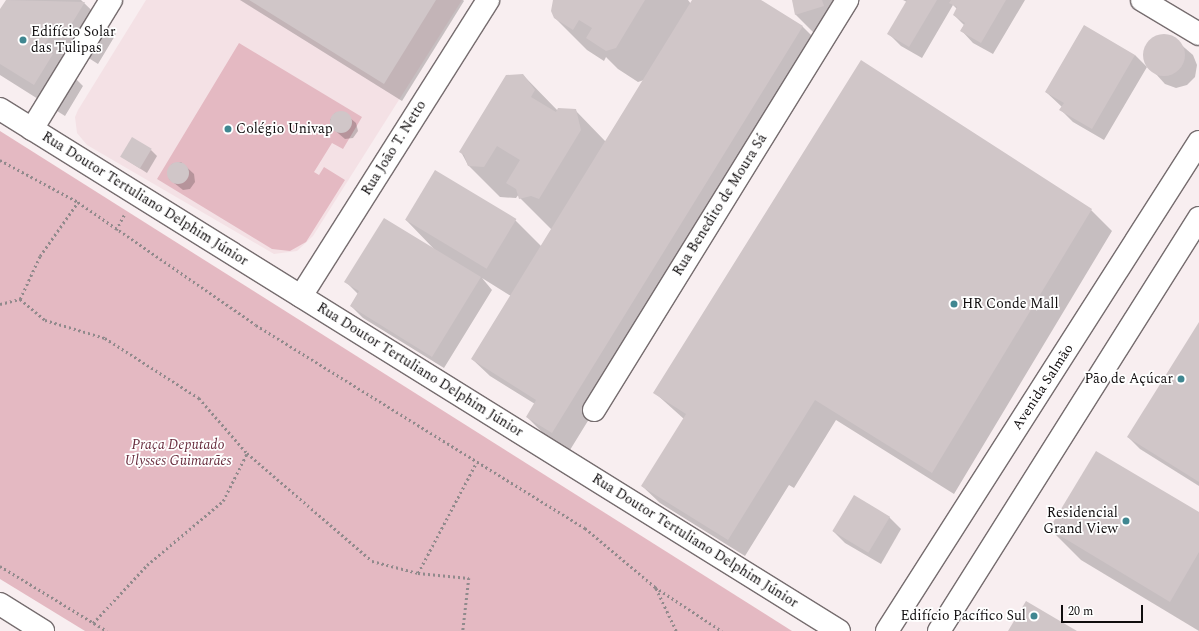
<!DOCTYPE html>
<html>
<head>
<meta charset="utf-8">
<style>
	body { margin:0 }
	#map { position:relative; width:1199px; height:631px; overflow:hidden; background:#f8eef0; font-family:Spectral,serif }
	div>[style] { position:absolute }
	[style*='--x'] { left:calc(var(--x)*1px); top:calc(var(--y)*1px); width:calc(var(--w)*1px); rotate:calc(var(--a)*1deg) }
	.built>* { inset:0; background:#f4e1e5 }
	.green>* { inset:0; background:#e4b9c2 }
	.shadow>* { inset:0; background:#0003 }
	.building>* { inset:0; background:#d0c6c8; transform-origin:0 0 }
	.round { border-radius:50% }
	.path>* { height:2.5px; margin-top:-1.25px; transform-origin:0; background:repeating-linear-gradient(90deg,#918a8c 0 2px,transparent 0 5px) }
	.roads { filter:drop-shadow(1px 0 #766d6f) drop-shadow(-1px 0 #766d6f) drop-shadow(0 1px #766d6f) drop-shadow(0 -1px #766d6f) }
	.minor>* { height:22px; margin:-11px; padding:0 11px; transform-origin:11px; border-radius:11px; background:#fff }
	.tertiary>* { height:22px; margin:-11px; padding:0 11px; transform-origin:11px; border-radius:11px; background:#fff }
	.dots>* { width:11px; height:11px; translate:-50% -50%; box-sizing:border-box; border:2px solid #fff; border-radius:50% }
	span { translate:-50% -50%; white-space:nowrap; text-align:center; line-height:1.15; -webkit-text-stroke:3.5px #fff; paint-order:stroke }
	.poi-label { font-size:14px; color:#100d0e }
	.left { translate:0 -50%; text-align:left }
	.right { translate:-100% -50%; text-align:right }
	.street-label { font-size:14px; color:#100d0e }
	.park-label { font-size:14px; color:#682d3e; font-style:italic }
	.scale { position:absolute; left:1061px; top:605px; width:82px; height:18px; box-sizing:border-box; border:2px solid #100d0e; border-top:0; padding-left:5px; font-size:12px; line-height:14px; white-space:nowrap; color:#100d0e; -webkit-text-stroke:3px #fff; paint-order:stroke }
</style>
</head>
<body>
<div id="map">
	<div class="built">
		<i style="clip-path:polygon(146px 0,462px 0,313px 236px,297px 251px,274px 254px,87px 145px,77px 133px,75px 117px,78px 110px)"></i>
	</div>
	<div class="green">
		<i style="clip-path:polygon(239px 43px,362px 117px,343px 149px,332px 143px,314px 172px,319px 175px,324px 167px,345px 180px,306px 242px,290px 251px,272px 249px,157px 179px)"></i>
		<i style="clip-path:polygon(0 131px,792px 631px,85px 631px,0 579px)"></i>
	</div>
	<div class="shadow">
		<i style="clip-path:polygon(7px 0,81px 0,116px 34px,98px 64px,87px 57px,74px 77px,83px 86px,65px 116px,0 75px,0 11px)"></i>
		<i style="clip-path:polygon(240px 0,463px 0,464px 1px,402px 101px)"></i>
		<i style="clip-path:polygon(554px 0,688px 0,691px 4px,694px 0,759px 0,803px 27px,820px 44px,570px 450px,544px 434px,527px 417px,535px 404px,490px 376px,472px 359px,511px 296px,482px 278px,492px 290px,444px 368px,363px 318px,351px 306px,358px 294px,346px 282px,434px 249px,406px 220px,515px 220px,542px 247px,552px 230px,520px 198px,519px 194px,516px 198px,500px 197px,468px 165px,461px 152px,523px 75px,558px 111px,575px 110px,606px 142px,644px 80px,638px 82px,618px 69px,606px 57px,604px 61px,587px 50px,555px 18px)"></i>
		<i style="clip-path:polygon(793px 0,835px 0,840px 23px,813px 32px,796px 15px)"></i>
		<i style="clip-path:polygon(903px 0,1025px 0,993px 54px,973px 43px,961px 30px,964px 25px,954px 15px,957px 9px,953px 5px,922px 58px,901px 46px,889px 34px,907px 2px)"></i>
		<i style="clip-path:polygon(1160px 35px,1171px 36px,1193px 55px,1197px 65px,1195px 77px,1187px 85px,1176px 88px,1165px 84px,1145px 62px,1144px 51px,1150px 41px)"></i>
		<i style="clip-path:polygon(1135px 55px,1147px 67px,1104px 140px,1073px 122px,1061px 110px,1062px 107px,1046px 92px)"></i>
		<i style="clip-path:polygon(343px 112px,356px 123px,358px 131px,353px 138px,345px 139px,332px 128px,330px 120px,335px 113px)"></i>
		<i style="clip-path:polygon(151px 150px,157px 156px,147px 173px,122px 157px)"></i>
		<i style="clip-path:polygon(181px 162px,194px 174px,195px 182px,190px 189px,183px 190px,169px 179px,168px 171px,172px 164px)"></i>
		<i style="clip-path:polygon(1091px 210px,1112px 231px,954px 494px,836px 420px,794px 488px,789px 485px,745px 556px,660px 503px,642px 486px,684px 419px,655px 393px)"></i>
		<i style="clip-path:polygon(1199px 324px,1199px 486px,1140px 449px,1128px 437px)"></i>
		<i style="clip-path:polygon(1199px 514px,1199px 631px,1081px 560px,1050px 529px)"></i>
		<i style="clip-path:polygon(889px 517px,901px 529px,881px 564px,845px 543px,833px 531px)"></i>
	</div>
	<div class="building">
		<i style="clip-path:polygon(6px 0,85px 2px,66px 33px,56px 27px,42px 48px,53px 54px,34px 85px,0 64px,0 9px)"></i>
		<i style="clip-path:polygon(249px 0,436px 0,384px 84px)"></i>
		<i style="clip-path:polygon(553px 0,645px 0,616px 48px,606px 51px,586px 38px,592px 28px,579px 20px,573px 30px,554px 18px,551px 11px)"></i>
		<i style="clip-path:polygon(692px 0,761px 0,803px 26px,552px 433px,526px 417px,536px 400px,471px 359px)"></i>
		<i style="clip-path:polygon(792px 0,822px 0,824px 6px,795px 15px)"></i>
		<i style="clip-path:polygon(907px 0,937px 0,909px 47px,887px 34px)"></i>
		<i style="clip-path:polygon(951px 0,1006px 0,981px 43px,960px 31px,965px 23px,953px 15px,957px 7px,949px 3px)"></i>
		<i style="clip-path:polygon(1084px 25px,1135px 55px,1092px 129px,1059px 110px,1064px 103px,1045px 92px)"></i>
		<i class="round" style="left:1143px;top:34px;width:42px;height:42px"></i>
		<i style="clip-path:polygon(861px 60px,1092px 209px,932px 473px,815px 400px,728px 540px,641px 486px,686px 414px,653px 393px)"></i>
		<i style="clip-path:polygon(523px 74px,535px 90px,531px 97px,556px 112px,558px 108px,576px 109px,581px 130px,539px 199px,531px 196px,519px 199px,516px 189px,506px 183px,520px 160px,497px 146px,484px 167px,468px 166px,464px 155px,459px 152px,506px 75px)"></i>
		<i class="round" style="left:330px;top:111px;width:22px;height:22px"></i>
		<i style="left:132px;top:137px;width:23px;height:23px;rotate:31deg"></i>
		<i class="round" style="left:167px;top:162px;width:22px;height:22px"></i>
		<i style="left:435px;top:170px;width:95px;height:58px;rotate:31deg"></i>
		<i style="clip-path:polygon(384px 218px,481px 277px,432px 357px,350px 306px,359px 291px,344px 282px)"></i>
		<i style="clip-path:polygon(1199px 322px,1199px 482px,1127px 437px)"></i>
		<i style="clip-path:polygon(1096px 451px,1199px 512px,1199px 552px,1170px 602px,1049px 529px)"></i>
		<i style="left:854px;top:495px;width:42px;height:42px;rotate:31deg"></i>
		<i style="clip-path:polygon(1026px 601px,1077px 631px,1008px 631px)"></i>
	</div>
	<div class="path">
		<i style="--x:0;--y:160;--w:89;--a:28.3"></i>
		<i style="--x:78;--y:202;--w:216;--a:34.6"></i>
		<i style="--x:256;--y:325;--w:387;--a:31.7"></i>
		<i style="--x:585;--y:528;--w:92;--a:40.1"></i>
		<i style="--x:116;--y:230;--w:17;--a:-62"></i>
		<i style="--x:20;--y:299;--w:33;--a:40"></i>
		<i style="--x:45;--y:320;--w:63;--a:16.7"></i>
		<i style="--x:105;--y:338;--w:112;--a:32.6"></i>
		<i style="--x:199;--y:398;--w:73;--a:48.9"></i>
		<i style="--x:247;--y:453;--w:165;--a:40.8"></i>
		<i style="--x:372;--y:561;--w:48;--a:14.6"></i>
		<i style="--x:418;--y:573;--w:51;--a:5.6"></i>
		<i style="--x:469;--y:578;--w:53;--a:96.5"></i>
		<i style="--x:0;--y:304;--w:21;--a:-14"></i>
		<i style="--x:20;--y:299;--w:47;--a:-65.1"></i>
		<i style="--x:40;--y:256;--w:66;--a:-54.9"></i>
		<i style="--x:0;--y:566;--w:125;--a:31.3"></i>
		<i style="--x:418;--y:573;--w:124;--a:-62.2"></i>
		<i style="--x:93;--y:623;--w:79;--a:-47"></i>
		<i style="--x:147;--y:565;--w:99;--a:-40.1"></i>
		<i style="--x:223;--y:501;--w:54;--a:-63.4"></i>
		<i style="--x:676;--y:631;--w:49;--a:-115.5"></i>
		<i style="--x:655;--y:587;--w:80;--a:33.3"></i>
	</div>
	<div class="roads">
		<div class="minor">
			<i style="--x:1142;--y:0;--w:66;--a:30.8"></i>
			<i style="--x:0;--y:109;--w:988;--a:31.89"></i>
			<i style="--x:32;--y:129;--w:151;--a:-58.5"></i>
			<i style="--x:301;--y:296;--w:350;--a:-57.7"></i>
			<i style="--x:594;--y:410;--w:482;--a:-58.3"></i>
			<i style="--x:0;--y:604;--w:51;--a:32.1"></i>
		</div>
		<div class="tertiary">
			<i style="--x:887;--y:631;--w:580;--a:-57.46"></i>
			<i style="--x:939;--y:631;--w:488;--a:-57.8"></i>
		</div>
	</div>
	<div class="dots">
		<i style="left:23px;top:40px;background:#408791"></i>
		<i style="left:228px;top:129px;background:#408791"></i>
		<i style="left:954px;top:304px;background:#408791"></i>
		<i style="left:1181px;top:379px;background:#408791"></i>
		<i style="left:1126px;top:521px;background:#408791"></i>
		<i style="left:1034px;top:616px;background:#408791"></i>
	</div>
	<div class="poi-label">
		<span class="left" style="left:31px;top:40px">Edifício Solar<br>das Tulipas</span>
		<span class="left" style="left:236px;top:129px">Colégio Univap</span>
		<span class="left" style="left:962px;top:304px">HR Conde Mall</span>
		<span class="right" style="left:1173px;top:379px">Pão de Açúcar</span>
		<span class="right" style="left:1118px;top:521px">Residencial<br>Grand View</span>
		<span class="right" style="left:1026px;top:616px">Edifício Pacífico Sul</span>
	</div>
	<div class="street-label">
		<span style="left:394px;top:148px;rotate:-58deg">Rua João T. Netto</span>
		<span style="left:145px;top:199px;rotate:32deg">Rua Doutor Tertuliano Delphim Júnior</span>
		<span style="left:720px;top:205px;rotate:-58deg">Rua Benedito de Moura Sá</span>
		<span style="left:420px;top:370px;rotate:32deg">Rua Doutor Tertuliano Delphim Júnior</span>
		<span style="left:1043px;top:387px;rotate:-57deg">Avenida Salmão</span>
		<span style="left:695px;top:541px;rotate:32deg">Rua Doutor Tertuliano Delphim Júnior</span>
	</div>
	<div class="park-label">
		<span style="left:178px;top:453px">Praça Deputado<br>Ulysses Guimarães</span>
	</div>
	<div class="scale">20 m</div>
</div>
</body>
</html>
